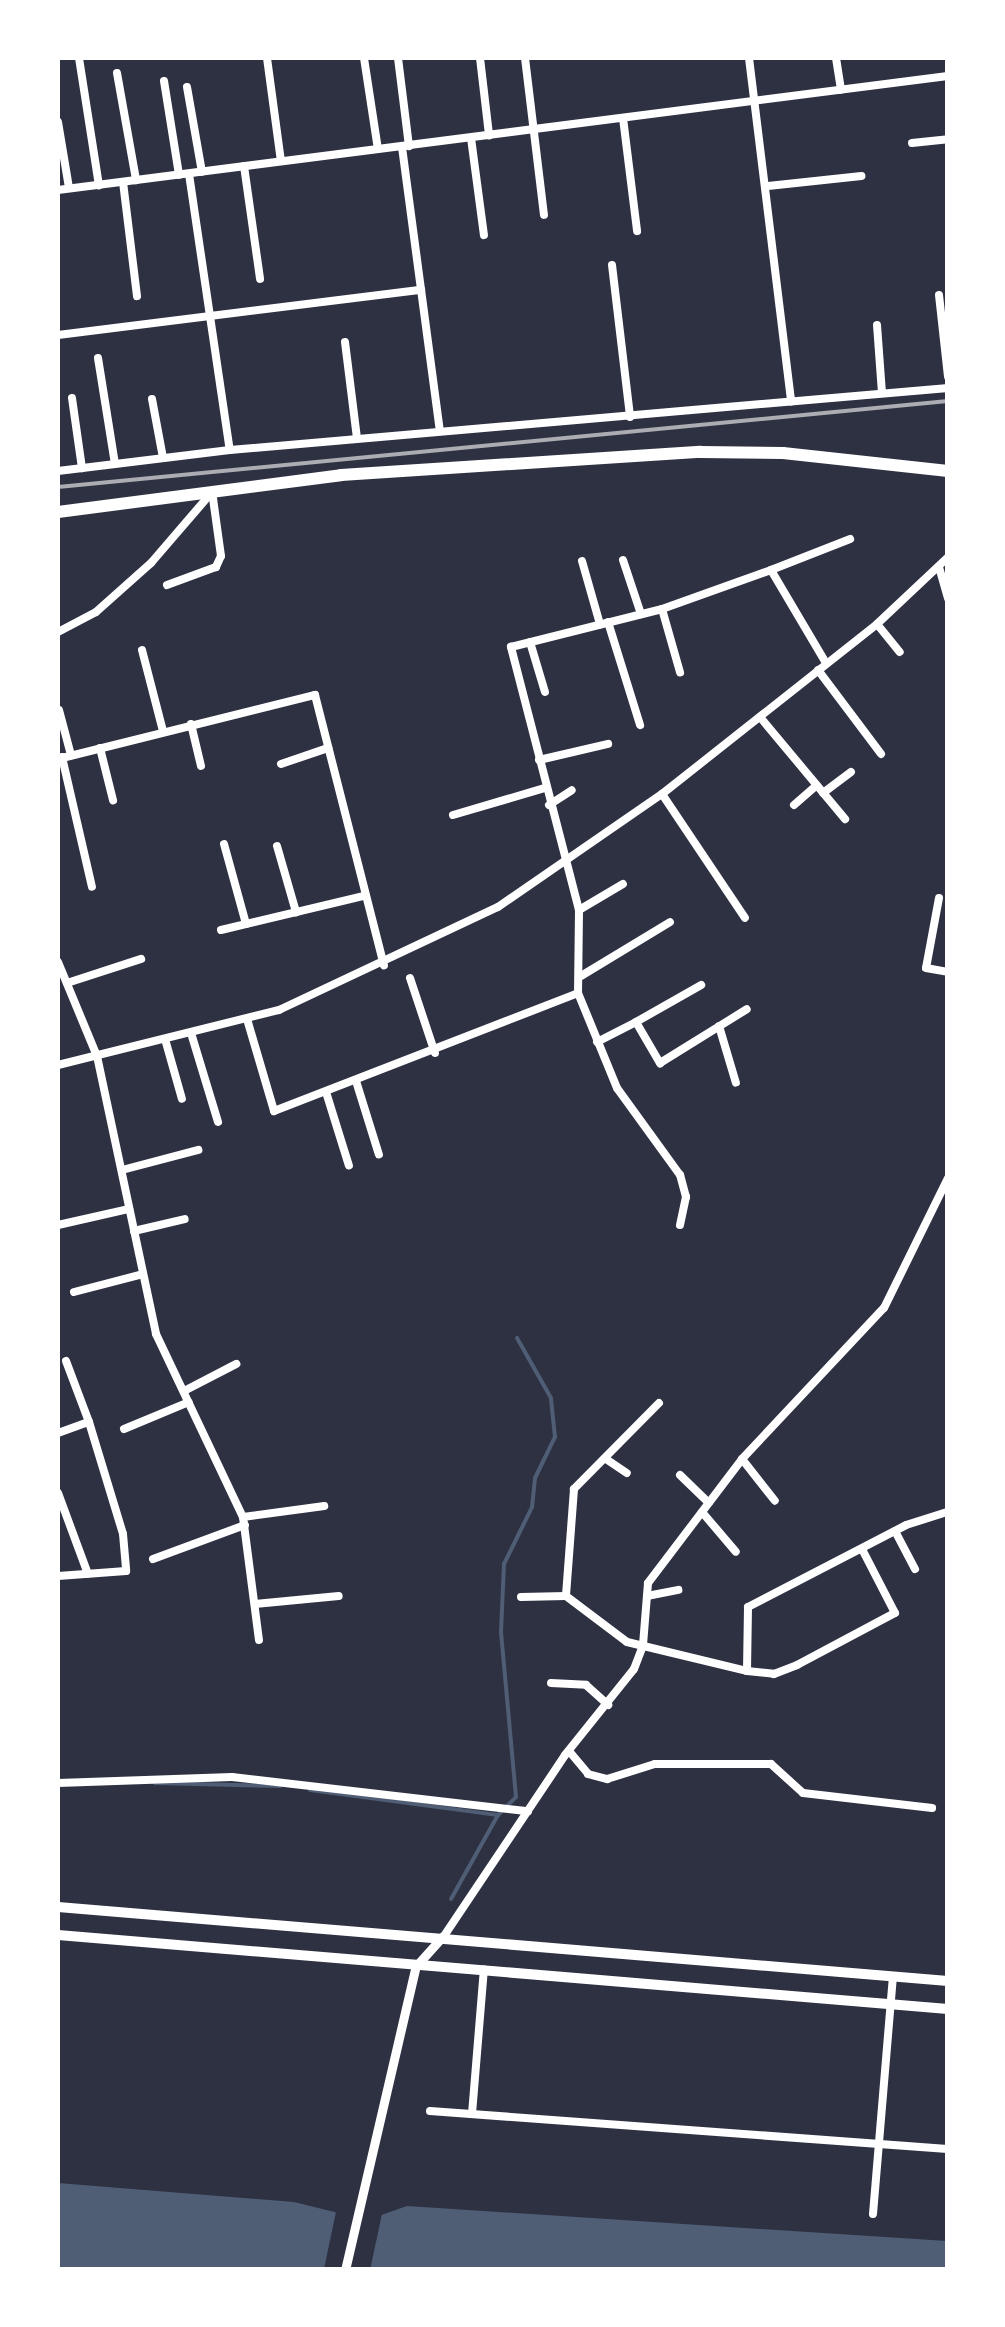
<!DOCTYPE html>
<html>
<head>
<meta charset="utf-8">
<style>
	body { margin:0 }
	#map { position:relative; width:1005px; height:2327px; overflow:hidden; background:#2d3142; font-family:"Varela Round",sans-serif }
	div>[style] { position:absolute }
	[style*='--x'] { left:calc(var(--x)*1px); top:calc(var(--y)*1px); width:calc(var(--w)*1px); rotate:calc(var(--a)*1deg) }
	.water>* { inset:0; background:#4f5d75 }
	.pier>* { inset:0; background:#2d3142 }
	.stream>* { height:4px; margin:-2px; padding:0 2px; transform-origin:2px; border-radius:2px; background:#4f5d75 }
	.minor>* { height:8px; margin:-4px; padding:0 4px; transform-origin:4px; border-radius:4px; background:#fff }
	.tertiary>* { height:9px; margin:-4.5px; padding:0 4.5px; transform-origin:4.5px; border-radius:4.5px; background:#fff }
	.secondary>* { height:10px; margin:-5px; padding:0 5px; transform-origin:5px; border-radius:5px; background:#fff }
	.trunk>* { height:12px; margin:-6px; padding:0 6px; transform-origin:6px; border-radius:6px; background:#fff }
	.rail>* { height:4px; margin:-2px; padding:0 2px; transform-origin:2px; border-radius:2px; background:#abadb3 }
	span { translate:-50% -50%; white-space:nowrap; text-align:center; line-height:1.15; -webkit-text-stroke:9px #fff; paint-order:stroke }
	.frame { position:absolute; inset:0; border:60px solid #fff; pointer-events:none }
</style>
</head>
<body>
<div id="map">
	<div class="water">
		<i style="clip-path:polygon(58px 2183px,294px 2202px,367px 2220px,407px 2206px,947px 2241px,947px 2269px,58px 2269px)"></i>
	</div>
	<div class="pier">
		<i style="clip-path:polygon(337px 2207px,367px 2214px,383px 2209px,370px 2270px,324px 2269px)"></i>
	</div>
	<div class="stream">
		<i style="--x:155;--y:1783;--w:125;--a:1.4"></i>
		<i style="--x:310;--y:1790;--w:190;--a:7.6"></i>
		<i style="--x:451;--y:1899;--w:96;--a:-60.8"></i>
		<i style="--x:498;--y:1815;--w:25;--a:-45"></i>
		<i style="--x:516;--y:1797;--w:166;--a:-95.2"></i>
		<i style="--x:501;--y:1632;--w:68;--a:-87.5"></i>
		<i style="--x:504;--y:1564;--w:64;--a:-63.8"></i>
		<i style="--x:532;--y:1507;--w:29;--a:-84"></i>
		<i style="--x:535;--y:1478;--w:46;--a:-64"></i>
		<i style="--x:555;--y:1437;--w:39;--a:-96"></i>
		<i style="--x:551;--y:1398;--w:69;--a:-119.5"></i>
	</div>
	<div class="minor">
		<i style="--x:79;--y:58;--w:129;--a:81.1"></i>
		<i style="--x:267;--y:58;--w:104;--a:82.3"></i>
		<i style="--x:364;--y:58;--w:92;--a:81.3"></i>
		<i style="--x:398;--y:58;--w:89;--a:82.9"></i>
		<i style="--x:480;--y:58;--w:78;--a:83.3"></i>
		<i style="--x:525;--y:58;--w:158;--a:83.1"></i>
		<i style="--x:749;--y:58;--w:346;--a:83"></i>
		<i style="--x:836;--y:58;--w:32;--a:81"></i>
		<i style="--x:117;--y:73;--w:109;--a:79.9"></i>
		<i style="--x:164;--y:81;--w:95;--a:80.9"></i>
		<i style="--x:187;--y:87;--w:86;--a:80"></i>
		<i style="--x:623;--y:118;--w:114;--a:82.9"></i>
		<i style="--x:58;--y:122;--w:67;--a:80.5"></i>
		<i style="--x:471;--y:138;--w:98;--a:82.4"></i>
		<i style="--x:912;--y:143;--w:36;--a:-6"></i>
		<i style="--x:402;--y:147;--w:286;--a:82.4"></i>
		<i style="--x:244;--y:166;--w:114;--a:81.9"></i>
		<i style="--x:189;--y:174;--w:279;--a:81.6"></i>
		<i style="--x:123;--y:182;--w:115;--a:83"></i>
		<i style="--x:768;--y:186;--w:94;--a:-6.1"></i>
		<i style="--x:58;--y:190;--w:897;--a:-7.3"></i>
		<i style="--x:612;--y:265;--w:153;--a:83.2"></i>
		<i style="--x:939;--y:295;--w:82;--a:83.7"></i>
		<i style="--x:877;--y:325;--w:68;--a:85.8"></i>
		<i style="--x:58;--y:335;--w:366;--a:-7.1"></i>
		<i style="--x:345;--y:342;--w:97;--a:82.9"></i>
		<i style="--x:98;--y:358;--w:107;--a:80.9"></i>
		<i style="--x:72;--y:398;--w:71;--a:81.9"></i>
		<i style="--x:152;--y:399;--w:60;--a:79.4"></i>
		<i style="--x:58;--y:471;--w:173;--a:-7"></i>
		<i style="--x:230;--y:450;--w:721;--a:-4.94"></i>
		<i style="--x:623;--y:560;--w:57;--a:71.6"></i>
		<i style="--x:582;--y:561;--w:66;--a:74.1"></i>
		<i style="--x:939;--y:567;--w:33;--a:74"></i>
		<i style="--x:771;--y:570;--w:85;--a:-21.4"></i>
		<i style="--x:167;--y:585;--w:52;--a:-20.2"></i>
		<i style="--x:216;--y:567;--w:12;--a:-66"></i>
		<i style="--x:221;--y:556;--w:66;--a:-97.9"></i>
		<i style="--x:662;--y:609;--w:66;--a:74.1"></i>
		<i style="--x:608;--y:622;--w:108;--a:72.7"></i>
		<i style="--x:877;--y:624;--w:36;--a:51"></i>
		<i style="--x:58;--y:632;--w:43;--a:-27.8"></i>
		<i style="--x:96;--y:612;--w:74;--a:-41.7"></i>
		<i style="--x:151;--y:563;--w:94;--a:-49.3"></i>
		<i style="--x:530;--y:642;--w:52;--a:73.3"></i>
		<i style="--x:142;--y:650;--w:84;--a:75.5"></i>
		<i style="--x:818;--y:670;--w:105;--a:53.1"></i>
		<i style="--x:59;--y:710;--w:47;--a:75.1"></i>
		<i style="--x:760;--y:717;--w:133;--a:50.2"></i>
		<i style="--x:191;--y:724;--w:43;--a:76.6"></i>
		<i style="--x:100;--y:748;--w:54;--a:76"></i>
		<i style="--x:62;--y:757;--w:133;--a:77"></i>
		<i style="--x:58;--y:759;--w:265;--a:-14"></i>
		<i style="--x:315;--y:695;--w:279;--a:75.7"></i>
		<i style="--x:539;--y:760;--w:71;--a:-13.1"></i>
		<i style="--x:281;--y:764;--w:50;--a:-18.8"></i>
		<i style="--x:823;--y:793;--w:35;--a:-37"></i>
		<i style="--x:662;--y:794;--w:149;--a:56.2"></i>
		<i style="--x:549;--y:805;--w:27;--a:-33"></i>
		<i style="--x:794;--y:805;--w:30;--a:-41"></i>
		<i style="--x:453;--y:815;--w:96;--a:-16.4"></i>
		<i style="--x:224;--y:844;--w:83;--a:74.6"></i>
		<i style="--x:277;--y:846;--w:69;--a:73.9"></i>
		<i style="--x:939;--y:898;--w:71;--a:100.5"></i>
		<i style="--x:926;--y:968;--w:22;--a:10"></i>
		<i style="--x:579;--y:910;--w:51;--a:-30.6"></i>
		<i style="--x:221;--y:930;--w:147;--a:-13.4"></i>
		<i style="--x:58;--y:962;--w:102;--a:67.5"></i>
		<i style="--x:97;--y:1056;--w:284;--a:78"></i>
		<i style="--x:156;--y:1334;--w:203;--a:64.6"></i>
		<i style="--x:243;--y:1517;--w:124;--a:82.6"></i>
		<i style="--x:581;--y:976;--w:104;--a:-31.2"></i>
		<i style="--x:410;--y:978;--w:79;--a:71.6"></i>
		<i style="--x:67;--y:983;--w:78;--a:-18"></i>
		<i style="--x:247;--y:1019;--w:96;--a:73.6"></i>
		<i style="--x:274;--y:1111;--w:326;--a:-21.2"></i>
		<i style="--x:636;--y:1022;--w:75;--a:-29.6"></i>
		<i style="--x:719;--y:1026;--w:59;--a:73.4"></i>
		<i style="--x:191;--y:1033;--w:93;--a:73.1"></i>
		<i style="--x:165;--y:1039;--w:62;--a:74.2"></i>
		<i style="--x:597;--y:1042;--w:44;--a:-27.1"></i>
		<i style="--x:636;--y:1022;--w:48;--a:59.7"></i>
		<i style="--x:660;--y:1063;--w:102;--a:-31.8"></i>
		<i style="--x:58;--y:1065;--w:228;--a:-14"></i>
		<i style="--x:279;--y:1010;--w:242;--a:-25.2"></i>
		<i style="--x:498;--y:907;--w:199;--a:-34.6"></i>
		<i style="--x:662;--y:794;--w:274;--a:-38.3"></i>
		<i style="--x:877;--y:624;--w:98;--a:-43.3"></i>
		<i style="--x:356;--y:1081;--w:77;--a:72.7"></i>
		<i style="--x:326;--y:1092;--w:77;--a:72.7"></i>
		<i style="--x:122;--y:1170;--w:79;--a:-14.7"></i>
		<i style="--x:58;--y:1225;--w:73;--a:-12.7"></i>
		<i style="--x:680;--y:1225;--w:29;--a:-78"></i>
		<i style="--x:686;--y:1197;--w:23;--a:-105"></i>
		<i style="--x:680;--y:1175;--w:107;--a:-125.9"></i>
		<i style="--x:617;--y:1088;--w:103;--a:-112.3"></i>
		<i style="--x:578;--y:993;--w:83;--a:-89.3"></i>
		<i style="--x:579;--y:910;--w:272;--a:-104.5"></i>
		<i style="--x:511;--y:647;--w:156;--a:-14.1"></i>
		<i style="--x:662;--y:609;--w:116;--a:-19.7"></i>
		<i style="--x:771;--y:570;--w:108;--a:59.4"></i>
		<i style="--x:134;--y:1231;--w:52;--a:-13.2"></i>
		<i style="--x:74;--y:1292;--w:71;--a:-14.6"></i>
		<i style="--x:66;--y:1361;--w:65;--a:69.3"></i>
		<i style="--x:184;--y:1391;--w:59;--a:-27.4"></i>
		<i style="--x:659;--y:1403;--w:121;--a:134.7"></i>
		<i style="--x:574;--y:1489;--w:107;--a:94.3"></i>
		<i style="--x:566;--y:1596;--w:76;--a:37"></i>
		<i style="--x:627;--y:1642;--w:123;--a:13.6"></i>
		<i style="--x:747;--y:1671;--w:64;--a:-89.1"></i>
		<i style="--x:748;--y:1607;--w:178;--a:-27.4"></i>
		<i style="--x:906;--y:1525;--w:43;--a:-17.6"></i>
		<i style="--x:124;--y:1429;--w:70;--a:-22.6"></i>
		<i style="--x:58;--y:1433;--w:33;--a:-20"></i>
		<i style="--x:89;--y:1422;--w:117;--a:73.1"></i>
		<i style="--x:123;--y:1534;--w:37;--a:85"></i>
		<i style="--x:126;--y:1571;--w:68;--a:175.8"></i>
		<i style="--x:606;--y:1459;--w:25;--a:34"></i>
		<i style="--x:742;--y:1459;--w:53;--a:51.8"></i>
		<i style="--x:680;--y:1475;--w:40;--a:44"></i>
		<i style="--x:58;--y:1493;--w:86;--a:69.7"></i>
		<i style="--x:702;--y:1512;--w:52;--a:49.6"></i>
		<i style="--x:243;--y:1517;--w:82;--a:-7.7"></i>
		<i style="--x:895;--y:1531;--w:43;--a:62.2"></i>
		<i style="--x:153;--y:1559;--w:98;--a:-20.3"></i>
		<i style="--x:647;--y:1596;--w:32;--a:-11"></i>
		<i style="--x:521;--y:1597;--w:45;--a:-1.3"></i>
		<i style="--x:255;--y:1604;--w:84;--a:-5.4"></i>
		<i style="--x:747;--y:1671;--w:27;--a:6"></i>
		<i style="--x:774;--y:1674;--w:25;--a:-21"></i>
		<i style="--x:797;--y:1665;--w:111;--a:-28"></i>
		<i style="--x:895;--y:1613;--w:72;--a:-117.3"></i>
		<i style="--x:551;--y:1683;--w:35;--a:3"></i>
		<i style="--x:586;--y:1685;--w:30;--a:42"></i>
		<i style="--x:569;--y:1751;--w:30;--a:50"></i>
		<i style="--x:588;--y:1774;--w:20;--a:15"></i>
		<i style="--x:607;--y:1779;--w:50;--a:-17.4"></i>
		<i style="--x:655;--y:1764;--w:116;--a:0"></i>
		<i style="--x:771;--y:1764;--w:43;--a:42.2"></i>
		<i style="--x:803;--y:1793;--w:130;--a:6.6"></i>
		<i style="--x:58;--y:1783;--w:174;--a:-2"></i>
		<i style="--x:232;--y:1777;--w:298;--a:6.6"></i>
		<i style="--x:444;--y:1936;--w:218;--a:-56.2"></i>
		<i style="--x:565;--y:1755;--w:110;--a:-51.3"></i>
		<i style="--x:634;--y:1669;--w:26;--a:-69"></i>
		<i style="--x:643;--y:1645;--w:62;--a:-85.4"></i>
		<i style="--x:648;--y:1583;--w:156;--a:-52.8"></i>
		<i style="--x:742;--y:1459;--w:207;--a:-46.8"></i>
		<i style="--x:884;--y:1308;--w:145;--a:-63.8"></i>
		<i style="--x:430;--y:2111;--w:519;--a:4.2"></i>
		<i style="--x:472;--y:2114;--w:145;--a:-85.3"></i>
		<i style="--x:873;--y:2214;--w:238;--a:-85.2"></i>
	</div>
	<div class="tertiary">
		<i style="--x:345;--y:2270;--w:312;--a:-76.9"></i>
		<i style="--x:416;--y:1966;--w:40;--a:-48"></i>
	</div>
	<div class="secondary">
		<i style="--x:58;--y:1907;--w:893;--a:4.75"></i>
		<i style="--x:58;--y:1935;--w:893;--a:4.75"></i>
	</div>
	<div class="trunk">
		<i style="--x:58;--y:512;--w:285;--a:-7.4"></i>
		<i style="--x:341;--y:475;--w:360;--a:-3.7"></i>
		<i style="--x:700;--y:452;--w:83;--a:0.7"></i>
		<i style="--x:783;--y:453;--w:166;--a:6.2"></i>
	</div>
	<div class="rail">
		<i style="--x:58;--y:487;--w:894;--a:-5.52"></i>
	</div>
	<div class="frame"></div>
</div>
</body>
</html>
